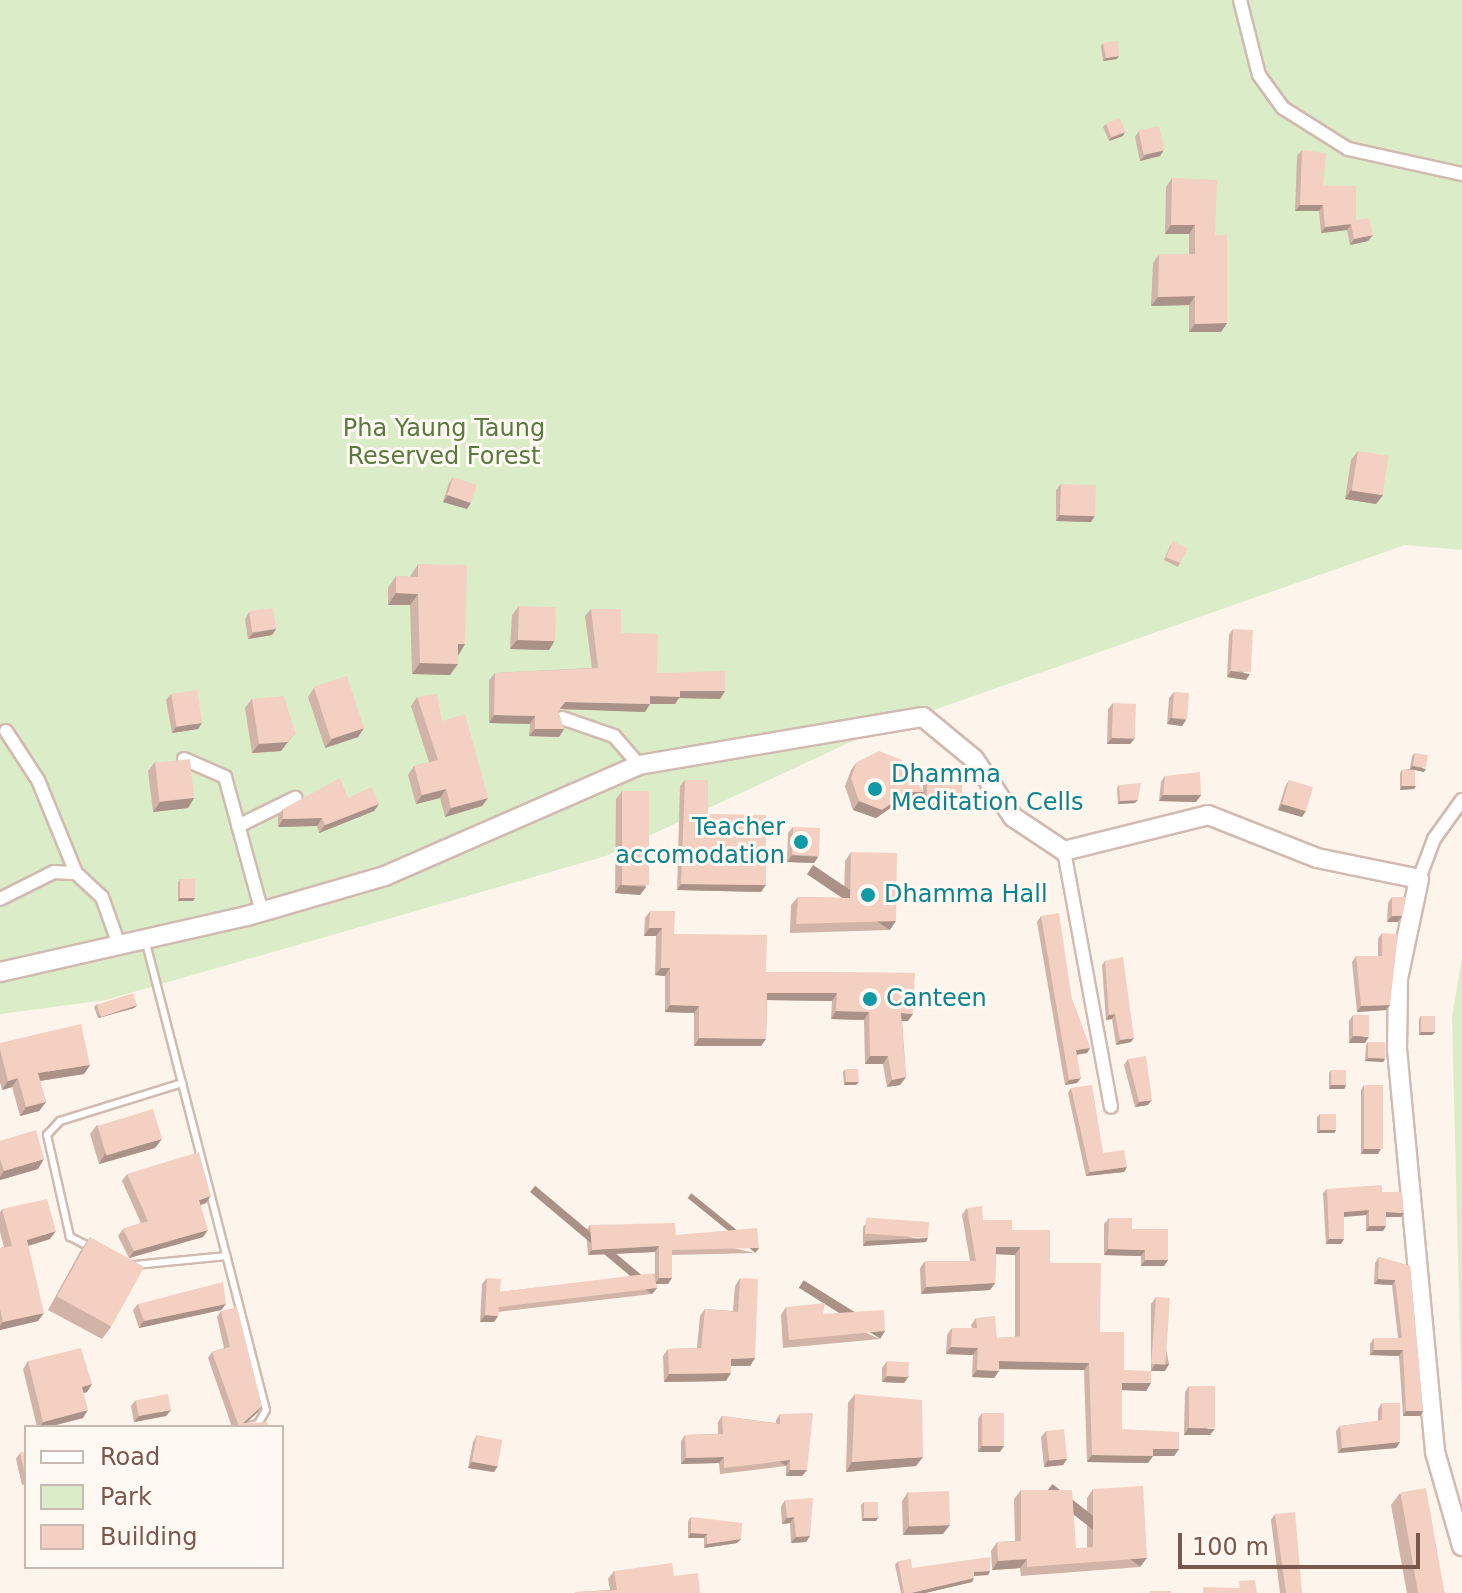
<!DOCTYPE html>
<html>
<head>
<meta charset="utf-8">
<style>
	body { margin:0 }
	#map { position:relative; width:1462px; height:1593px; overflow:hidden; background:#fdf4eb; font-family:"DejaVu Sans",sans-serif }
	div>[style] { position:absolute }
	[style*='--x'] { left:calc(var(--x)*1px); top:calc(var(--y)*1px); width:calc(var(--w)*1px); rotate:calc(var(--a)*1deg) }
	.green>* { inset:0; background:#dbecc9 }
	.roads { filter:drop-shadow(2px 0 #d1bab0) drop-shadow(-2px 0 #d1bab0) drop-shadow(0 2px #d1bab0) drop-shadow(0 -2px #d1bab0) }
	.lane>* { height:6px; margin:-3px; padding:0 3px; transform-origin:3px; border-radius:3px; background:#fff }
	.street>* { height:12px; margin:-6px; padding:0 6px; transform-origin:6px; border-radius:6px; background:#fff }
	.secondary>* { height:18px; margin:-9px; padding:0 9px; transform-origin:9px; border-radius:9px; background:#fff }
	.wall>* { inset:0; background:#d1b3a7 }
	.shaded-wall>* { inset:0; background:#aa9288; transform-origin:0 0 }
	.building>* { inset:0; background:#f3d0c2; transform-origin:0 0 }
	.dots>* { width:22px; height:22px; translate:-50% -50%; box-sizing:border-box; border:4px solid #fff9f2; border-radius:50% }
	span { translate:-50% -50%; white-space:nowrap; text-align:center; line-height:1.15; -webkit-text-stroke:6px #fff9f2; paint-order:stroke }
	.park-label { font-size:24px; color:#587a41 }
	.culture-label { font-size:24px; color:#0d838f }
	.left { translate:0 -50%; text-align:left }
	.right { translate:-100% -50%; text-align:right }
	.legend { position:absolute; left:24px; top:1425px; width:260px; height:144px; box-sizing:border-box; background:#fff9f2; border:2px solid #cab9b0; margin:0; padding:10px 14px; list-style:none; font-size:24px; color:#7a584d }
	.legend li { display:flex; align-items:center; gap:16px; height:40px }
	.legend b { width:40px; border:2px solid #cab9b0 }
	.scale { position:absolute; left:1178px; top:1533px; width:242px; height:36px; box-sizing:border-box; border:4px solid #7a584d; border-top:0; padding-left:10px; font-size:24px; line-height:28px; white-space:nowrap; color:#7a584d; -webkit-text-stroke:6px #fff9f2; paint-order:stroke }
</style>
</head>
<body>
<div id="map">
	<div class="green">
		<i style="clip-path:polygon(0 0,1462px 0,1462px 550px,1405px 545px,874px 731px,606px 856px,106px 1000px,0 1014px)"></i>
		<i style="clip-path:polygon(1462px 957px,1462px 1418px,1452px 1017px)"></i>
	</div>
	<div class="roads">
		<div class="lane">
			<i style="--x:146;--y:943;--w:482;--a:75.6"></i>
			<i style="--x:266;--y:1410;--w:16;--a:120"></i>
			<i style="--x:258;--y:1424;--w:14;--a:168"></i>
			<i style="--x:92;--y:1248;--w:25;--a:-153"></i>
			<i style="--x:70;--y:1237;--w:105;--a:-102.7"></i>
			<i style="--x:47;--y:1135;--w:19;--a:-47"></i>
			<i style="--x:60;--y:1121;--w:128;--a:-17.3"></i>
			<i style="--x:135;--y:1265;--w:92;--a:-5.6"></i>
		</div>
		<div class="street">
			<i style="--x:1240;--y:0;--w:77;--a:75.8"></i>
			<i style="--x:1259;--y:75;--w:41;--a:54"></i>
			<i style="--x:1283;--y:108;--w:77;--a:32.2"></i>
			<i style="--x:1348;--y:149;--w:117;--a:12.4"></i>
			<i style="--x:562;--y:718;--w:55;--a:19.1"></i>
			<i style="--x:614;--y:736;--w:38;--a:49"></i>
			<i style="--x:6;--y:731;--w:59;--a:56.9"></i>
			<i style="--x:38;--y:780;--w:100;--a:67.8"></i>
			<i style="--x:184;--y:759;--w:45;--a:23.7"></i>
			<i style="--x:225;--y:777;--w:140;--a:74.7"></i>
			<i style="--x:238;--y:826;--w:64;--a:-26.2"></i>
			<i style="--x:1064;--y:851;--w:260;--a:79.6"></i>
			<i style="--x:1419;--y:879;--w:43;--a:-69.4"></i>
			<i style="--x:1434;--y:839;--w:48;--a:-54.3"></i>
			<i style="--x:0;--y:899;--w:60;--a:-26.6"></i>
			<i style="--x:54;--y:872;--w:22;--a:3"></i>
			<i style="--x:76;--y:873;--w:35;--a:43"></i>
			<i style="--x:102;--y:897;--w:51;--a:70.5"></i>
		</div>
		<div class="secondary">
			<i style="--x:0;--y:972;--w:253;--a:-12.8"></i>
			<i style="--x:247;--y:916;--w:144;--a:-16.2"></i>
			<i style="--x:385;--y:876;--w:277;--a:-23.6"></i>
			<i style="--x:639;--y:765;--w:288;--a:-9.6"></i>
			<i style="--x:923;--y:717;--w:66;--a:39.5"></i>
			<i style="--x:974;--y:759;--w:70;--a:56.1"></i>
			<i style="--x:1013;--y:817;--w:61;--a:33.7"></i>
			<i style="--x:1064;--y:851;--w:148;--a:-14"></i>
			<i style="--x:1208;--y:815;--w:117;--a:21.5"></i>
			<i style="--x:1317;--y:858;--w:104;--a:11.6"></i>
			<i style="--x:1419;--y:879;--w:102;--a:101.9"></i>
			<i style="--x:1398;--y:979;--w:70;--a:90.8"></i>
			<i style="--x:1397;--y:1049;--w:405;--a:84.6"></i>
			<i style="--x:1435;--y:1452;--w:98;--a:74"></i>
		</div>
	</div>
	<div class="wall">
		<i style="clip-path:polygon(1103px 43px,1117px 59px,1103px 61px,1101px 46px)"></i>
		<i style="clip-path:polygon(1106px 124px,1123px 136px,1109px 141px,1103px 127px)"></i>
		<i style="clip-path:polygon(1139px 131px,1160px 156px,1140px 161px,1135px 137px)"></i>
		<i style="clip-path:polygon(1302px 150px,1323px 186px,1356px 220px,1368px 241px,1350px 245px,1347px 230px,1321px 233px,1319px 211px,1295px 211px,1297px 156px)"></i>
		<i style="clip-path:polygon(1172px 178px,1215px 235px,1227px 323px,1221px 332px,1189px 332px,1189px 305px,1151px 306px,1153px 263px,1159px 254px,1189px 254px,1189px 234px,1165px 234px,1166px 187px)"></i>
		<i style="clip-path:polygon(1358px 451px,1383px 495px,1376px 504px,1345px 499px,1351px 460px)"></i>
		<i style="clip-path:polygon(453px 477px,467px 509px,443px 502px,449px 483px)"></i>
		<i style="clip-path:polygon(1061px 484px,1091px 522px,1056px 521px,1056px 490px)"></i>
		<i style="clip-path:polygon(1171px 544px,1180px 563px,1178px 567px,1164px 560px)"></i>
		<i style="clip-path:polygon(418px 564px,458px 655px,450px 675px,412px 674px,410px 605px,388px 605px,388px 588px,396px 576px,410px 577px)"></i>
		<i style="clip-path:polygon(519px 606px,555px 640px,549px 650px,510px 649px,512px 615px)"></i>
		<i style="clip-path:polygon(591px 609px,621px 633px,657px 673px,725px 691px,720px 699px,679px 698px,675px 704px,650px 704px,645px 712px,560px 709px,558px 711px,564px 729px,559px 737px,529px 736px,530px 724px,489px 723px,489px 680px,495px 673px,592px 668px,585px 616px)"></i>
		<i style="clip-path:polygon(249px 612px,276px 629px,272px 635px,248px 639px,245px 619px)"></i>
		<i style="clip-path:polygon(1233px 629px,1246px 680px,1227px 677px,1229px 635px)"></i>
		<i style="clip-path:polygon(314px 688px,358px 737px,325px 748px,308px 697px)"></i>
		<i style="clip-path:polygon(1174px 692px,1186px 720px,1182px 726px,1167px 724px,1169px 698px)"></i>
		<i style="clip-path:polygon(171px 694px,198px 729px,172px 733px,166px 700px)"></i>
		<i style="clip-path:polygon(417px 697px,442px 721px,488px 798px,482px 806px,445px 817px,440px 798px,416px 804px,408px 775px,414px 766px,429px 762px,411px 706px)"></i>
		<i style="clip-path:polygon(252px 699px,281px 751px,252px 753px,245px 708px)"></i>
		<i style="clip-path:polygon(1113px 703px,1135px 738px,1130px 744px,1107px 744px,1108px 709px)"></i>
		<i style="clip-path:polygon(1415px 753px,1424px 772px,1415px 770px,1414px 789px,1400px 790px,1400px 773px,1402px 770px,1410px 769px,1412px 756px)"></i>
		<i style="clip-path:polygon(155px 762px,194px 798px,188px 808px,153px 812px,148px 771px)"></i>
		<i style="clip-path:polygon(857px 762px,923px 790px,923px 774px,927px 767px,951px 778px,962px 794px,958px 800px,951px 800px,951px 804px,947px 810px,923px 809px,923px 795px,918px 801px,902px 800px,876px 818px,853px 810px,845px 786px,851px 770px)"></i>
		<i style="clip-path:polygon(1165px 776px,1201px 795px,1196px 802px,1159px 801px,1161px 782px)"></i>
		<i style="clip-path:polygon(685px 780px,708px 814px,761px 892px,677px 890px,680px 786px)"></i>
		<i style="clip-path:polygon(1289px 780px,1302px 817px,1278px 810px,1285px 787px)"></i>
		<i style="clip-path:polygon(1119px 785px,1135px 803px,1118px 804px,1117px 788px)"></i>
		<i style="clip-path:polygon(622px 791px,646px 887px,640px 895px,615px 893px,616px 799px)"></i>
		<i style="clip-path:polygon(348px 798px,379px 804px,374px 811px,319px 833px,317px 826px,278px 827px,278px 817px,283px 809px)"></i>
		<i style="clip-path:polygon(793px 827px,818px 857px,814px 863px,787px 862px,788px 833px)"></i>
		<i style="clip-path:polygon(851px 852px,890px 930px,790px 933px,791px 905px,798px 897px,844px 898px,845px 861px)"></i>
		<i style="clip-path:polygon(180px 879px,193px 901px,178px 901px,178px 882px)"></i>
		<i style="clip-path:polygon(1392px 897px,1402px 916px,1398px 922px,1387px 922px,1388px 903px)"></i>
		<i style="clip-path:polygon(650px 911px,674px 934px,766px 972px,915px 973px,908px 1021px,902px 1021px,906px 1077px,900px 1085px,887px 1087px,883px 1064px,865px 1064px,864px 1020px,831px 1019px,832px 1001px,767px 1000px,766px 1039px,761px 1046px,694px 1046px,694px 1013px,665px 1012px,665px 976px,655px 975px,656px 936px,644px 936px,645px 918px)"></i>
		<i style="clip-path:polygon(1041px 916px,1090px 1048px,1087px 1053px,1077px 1055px,1077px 1083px,1065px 1085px,1037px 922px)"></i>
		<i style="clip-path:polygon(1382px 933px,1390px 1005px,1386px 1010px,1357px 1012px,1352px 962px,1356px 956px,1378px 956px,1378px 939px)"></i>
		<i style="clip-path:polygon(1105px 961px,1131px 1042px,1116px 1045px,1112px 1019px,1106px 1020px,1102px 965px)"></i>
		<i style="clip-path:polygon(97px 1004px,137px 1005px,134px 1008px,98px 1018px,94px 1007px)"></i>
		<i style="clip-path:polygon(1353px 1015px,1365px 1043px,1349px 1043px,1349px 1021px)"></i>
		<i style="clip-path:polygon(1421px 1016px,1435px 1032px,1432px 1035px,1419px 1035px,1419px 1019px)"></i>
		<i style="clip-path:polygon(1368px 1042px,1385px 1059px,1383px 1062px,1365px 1061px,1366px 1045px)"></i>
		<i style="clip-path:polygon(0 1043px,90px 1065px,84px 1074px,40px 1081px,46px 1102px,39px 1111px,20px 1116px,12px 1087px,2px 1090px,0 1082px)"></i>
		<i style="clip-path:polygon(1128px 1059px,1148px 1105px,1135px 1107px,1124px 1065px)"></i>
		<i style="clip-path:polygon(845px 1069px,856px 1085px,844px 1085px,843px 1072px)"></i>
		<i style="clip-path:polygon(1331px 1070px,1346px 1085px,1344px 1089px,1329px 1089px,1329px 1073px)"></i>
		<i style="clip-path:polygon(1364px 1085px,1378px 1154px,1361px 1154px,1361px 1090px)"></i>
		<i style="clip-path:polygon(1071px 1088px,1103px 1153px,1127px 1167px,1124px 1172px,1086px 1176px,1068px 1093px)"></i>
		<i style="clip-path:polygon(1320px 1114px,1336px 1130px,1334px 1133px,1317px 1133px,1317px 1117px)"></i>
		<i style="clip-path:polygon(97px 1125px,155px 1148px,99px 1164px,90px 1134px)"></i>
		<i style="clip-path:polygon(0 1141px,38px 1169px,0 1180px)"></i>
		<i style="clip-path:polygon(127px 1174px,206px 1203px,201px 1205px,203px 1237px,129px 1258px,118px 1236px,123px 1229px,141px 1223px,122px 1181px)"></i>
		<i style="clip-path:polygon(1327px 1189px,1382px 1192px,1401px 1217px,1386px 1217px,1386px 1226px,1383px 1231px,1366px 1231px,1366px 1215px,1344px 1217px,1344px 1239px,1341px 1244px,1326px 1244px,1323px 1193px)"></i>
		<i style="clip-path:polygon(967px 1208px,983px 1220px,1012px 1230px,1050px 1263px,1100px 1332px,1124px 1370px,1151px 1383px,1146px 1391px,1122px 1390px,1122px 1429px,1179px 1449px,1174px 1456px,1153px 1456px,1148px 1463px,1087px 1462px,1084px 1370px,999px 1369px,994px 1378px,972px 1377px,973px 1355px,946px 1354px,947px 1335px,952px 1328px,972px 1328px,971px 1325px,976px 1318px,997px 1338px,1015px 1337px,1015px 1255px,996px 1254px,995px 1283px,990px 1290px,921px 1294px,920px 1268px,925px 1261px,970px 1261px,962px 1215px)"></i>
		<i style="clip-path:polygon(2px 1209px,50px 1239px,28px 1246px,38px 1321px,0 1330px,0 1248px,4px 1247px,0 1232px,0 1212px)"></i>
		<i style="clip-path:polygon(1109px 1218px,1132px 1229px,1168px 1260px,1164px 1266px,1141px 1266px,1141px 1256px,1104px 1255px,1104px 1224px)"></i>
		<i style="clip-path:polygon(866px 1223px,926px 1242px,863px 1246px,863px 1227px)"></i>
		<i style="clip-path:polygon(590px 1225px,676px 1235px,755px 1253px,672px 1255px,668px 1284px,656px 1284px,657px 1288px,652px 1294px,498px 1312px,498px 1316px,494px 1322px,480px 1322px,482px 1284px,487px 1278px,500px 1292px,655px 1274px,655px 1252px,588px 1255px,586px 1231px)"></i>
		<i style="clip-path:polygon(90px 1237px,111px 1327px,102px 1339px,48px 1310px,81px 1250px)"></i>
		<i style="clip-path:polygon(1379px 1257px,1410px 1266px,1423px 1411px,1420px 1416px,1403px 1416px,1399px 1356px,1370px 1355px,1370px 1344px,1374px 1338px,1398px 1338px,1392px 1285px,1374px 1284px,1375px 1263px)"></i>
		<i style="clip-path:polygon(740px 1278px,755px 1358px,750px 1366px,731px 1366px,726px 1381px,664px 1382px,663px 1356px,668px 1349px,697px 1348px,700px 1316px,705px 1309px,733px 1311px,735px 1286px)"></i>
		<i style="clip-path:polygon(1156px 1297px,1169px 1364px,1165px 1371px,1151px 1371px,1151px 1304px)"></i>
		<i style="clip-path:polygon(138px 1304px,226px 1304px,221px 1310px,139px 1328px,133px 1310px)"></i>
		<i style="clip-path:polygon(786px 1307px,823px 1314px,880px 1339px,783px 1348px,781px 1315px)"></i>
		<i style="clip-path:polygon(221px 1311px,258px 1412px,246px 1423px,269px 1427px,232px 1427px,208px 1358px,212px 1352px,224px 1348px,217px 1317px)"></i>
		<i style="clip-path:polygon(28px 1361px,92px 1384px,87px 1392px,83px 1393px,83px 1418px,48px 1427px,37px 1427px,23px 1369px)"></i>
		<i style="clip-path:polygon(887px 1361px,909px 1376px,904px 1383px,882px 1382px,882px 1368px)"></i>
		<i style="clip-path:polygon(1189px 1386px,1210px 1435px,1184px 1435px,1185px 1392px)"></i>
		<i style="clip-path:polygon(855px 1394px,916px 1466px,846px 1472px,848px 1403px)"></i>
		<i style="clip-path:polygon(136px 1400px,166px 1416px,134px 1422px,131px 1406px)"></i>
		<i style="clip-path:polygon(1382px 1403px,1400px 1442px,1396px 1448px,1338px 1453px,1336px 1431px,1340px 1426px,1378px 1421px,1378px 1409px)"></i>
		<i style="clip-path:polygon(982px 1413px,1000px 1452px,978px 1452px,978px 1419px)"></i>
		<i style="clip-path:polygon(780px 1414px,807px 1470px,802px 1476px,786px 1476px,786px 1466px,720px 1474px,719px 1463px,681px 1464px,681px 1441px,685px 1435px,718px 1434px,718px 1422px,722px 1416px,776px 1423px,776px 1420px)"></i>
		<i style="clip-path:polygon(1046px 1431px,1067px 1459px,1063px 1465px,1044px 1467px,1041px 1437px)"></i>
		<i style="clip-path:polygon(477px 1435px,494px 1472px,468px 1468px,473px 1442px)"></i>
		<i style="clip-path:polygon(26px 1451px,26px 1484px,22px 1485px,16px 1459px,20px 1453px)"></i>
		<i style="clip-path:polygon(1093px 1489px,1140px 1567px,1021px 1576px,1020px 1568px,992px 1570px,991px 1551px,997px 1542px,1015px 1541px,1014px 1499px,1021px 1490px,1076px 1548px,1087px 1548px,1087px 1498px)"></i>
		<i style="clip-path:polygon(908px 1492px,943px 1534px,903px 1535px,902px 1501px)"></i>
		<i style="clip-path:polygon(1400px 1493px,1445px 1593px,1407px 1593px,1391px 1505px)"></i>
		<i style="clip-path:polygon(785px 1500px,810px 1536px,806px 1542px,791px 1543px,790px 1523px,782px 1524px,781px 1507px)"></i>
		<i style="clip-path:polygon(864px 1502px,876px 1521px,862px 1521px,861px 1505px)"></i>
		<i style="clip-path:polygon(1275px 1514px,1302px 1593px,1280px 1593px,1271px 1520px)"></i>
		<i style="clip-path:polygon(691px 1517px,741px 1539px,737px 1543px,704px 1548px,704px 1538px,688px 1538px,688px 1521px)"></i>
		<i style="clip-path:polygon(898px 1561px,912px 1568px,990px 1571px,988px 1575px,974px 1576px,974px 1578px,972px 1582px,925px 1593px,901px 1593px,895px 1565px)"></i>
		<i style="clip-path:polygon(614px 1571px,700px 1593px,575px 1593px,576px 1592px,610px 1590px,608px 1579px)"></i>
	</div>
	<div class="shaded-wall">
		<i style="clip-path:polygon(1119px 56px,1117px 59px,1103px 61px,1106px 58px)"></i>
		<i style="clip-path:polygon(1125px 132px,1123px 136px,1109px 141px,1111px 138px)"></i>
		<i style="clip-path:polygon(1164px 150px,1160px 156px,1140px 161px,1145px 155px)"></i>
		<i style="clip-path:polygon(1300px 205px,1323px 205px,1319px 211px,1295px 211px)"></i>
		<i style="clip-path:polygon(1351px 224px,1347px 230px,1321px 233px,1325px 227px)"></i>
		<i style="clip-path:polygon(1171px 225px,1195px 225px,1189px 234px,1165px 234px)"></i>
		<i style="clip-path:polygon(1373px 235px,1368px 241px,1350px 245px,1354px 239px)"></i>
		<i style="clip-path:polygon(1195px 296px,1189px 305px,1151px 306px,1158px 297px)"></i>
		<i style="clip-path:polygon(1227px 323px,1221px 332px,1189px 332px,1195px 324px)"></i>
		<i style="clip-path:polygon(1351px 490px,1383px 495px,1376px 504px,1345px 499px)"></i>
		<i style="clip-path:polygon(448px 495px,471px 503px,467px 509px,443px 502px)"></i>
		<i style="clip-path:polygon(1060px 515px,1095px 516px,1091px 522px,1056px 521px)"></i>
		<i style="clip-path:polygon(396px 593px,418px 594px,410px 605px,388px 605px)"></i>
		<i style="clip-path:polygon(276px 629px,272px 635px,248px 639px,253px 633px)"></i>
		<i style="clip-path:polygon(517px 640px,555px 640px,549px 650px,510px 649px)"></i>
		<i style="clip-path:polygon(458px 644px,465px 644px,458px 656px)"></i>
		<i style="clip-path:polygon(420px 663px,458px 664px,450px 675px,412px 674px)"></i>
		<i style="clip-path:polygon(1231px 671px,1250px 674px,1246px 680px,1227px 677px)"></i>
		<i style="clip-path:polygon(680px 691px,725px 691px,720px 699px,679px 698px,675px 704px,645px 704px,650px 696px)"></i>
		<i style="clip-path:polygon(565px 702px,650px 704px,645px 712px,560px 709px)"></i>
		<i style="clip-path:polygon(494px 715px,535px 716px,530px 724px,489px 723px)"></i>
		<i style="clip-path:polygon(1171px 718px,1186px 720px,1182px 726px,1167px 724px)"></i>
		<i style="clip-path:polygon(202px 723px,198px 729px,172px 733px,176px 727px)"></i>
		<i style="clip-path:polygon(364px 728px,358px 737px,325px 748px,332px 739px)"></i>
		<i style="clip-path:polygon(535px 729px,564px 729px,559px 737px,529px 736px)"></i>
		<i style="clip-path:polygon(295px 733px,281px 751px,252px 753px,259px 744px)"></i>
		<i style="clip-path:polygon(1112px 738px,1135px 738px,1130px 744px,1107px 744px)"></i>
		<i style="clip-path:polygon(1412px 766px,1426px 769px,1424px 772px,1410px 769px)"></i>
		<i style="clip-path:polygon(1402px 786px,1416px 786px,1414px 789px,1400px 790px)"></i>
		<i style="clip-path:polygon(446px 789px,440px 798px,416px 804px,422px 795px)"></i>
		<i style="clip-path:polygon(908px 792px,924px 792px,918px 801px,902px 800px,876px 818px,853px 810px,859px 801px)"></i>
		<i style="clip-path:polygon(952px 793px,962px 794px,958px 800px,947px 799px)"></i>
		<i style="clip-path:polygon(1163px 795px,1201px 795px,1196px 802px,1159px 801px)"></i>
		<i style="clip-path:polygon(194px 798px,188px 808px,153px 812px,160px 802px)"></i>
		<i style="clip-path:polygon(488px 798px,482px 806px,445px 817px,451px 808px)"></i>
		<i style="clip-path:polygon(1138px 800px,1135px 803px,1118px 804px,1120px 801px)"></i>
		<i style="clip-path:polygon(927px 803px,951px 804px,947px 810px,923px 809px)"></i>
		<i style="clip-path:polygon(379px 804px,374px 811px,319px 833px,325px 825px)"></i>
		<i style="clip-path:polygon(1282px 804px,1306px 811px,1302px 817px,1278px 810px)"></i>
		<i style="clip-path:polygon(322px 818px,317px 826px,278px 827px,283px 819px)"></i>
		<i style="clip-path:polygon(792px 855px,818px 857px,814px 863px,787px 862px)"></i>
		<i style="clip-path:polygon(681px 884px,766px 885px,761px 892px,677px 890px)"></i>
		<i style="clip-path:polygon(620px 885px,646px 887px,640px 895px,615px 893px)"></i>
		<i style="clip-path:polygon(180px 898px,195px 898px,193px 901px,178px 901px)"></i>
		<i style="clip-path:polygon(1392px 916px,1402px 916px,1398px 922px,1387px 922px)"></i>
		<i style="left:896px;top:921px;width:11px;height:100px;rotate:124deg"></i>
		<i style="clip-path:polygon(649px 928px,662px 928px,656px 936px,644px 936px)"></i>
		<i style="clip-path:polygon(661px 968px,670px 968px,665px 976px,655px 975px)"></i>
		<i style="clip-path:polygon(767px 993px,837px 993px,832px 1001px,761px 1000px)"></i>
		<i style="clip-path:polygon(137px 1005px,134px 1008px,98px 1018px,100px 1015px)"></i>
		<i style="clip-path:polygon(670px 1005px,699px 1006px,694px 1013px,665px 1012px)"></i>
		<i style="clip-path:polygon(1390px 1005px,1386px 1010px,1357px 1012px,1361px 1006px)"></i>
		<i style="clip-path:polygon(836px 1011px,869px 1012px,864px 1020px,831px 1019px)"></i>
		<i style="clip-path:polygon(901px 1013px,913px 1014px,908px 1021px,896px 1021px)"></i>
		<i style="clip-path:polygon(1115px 1014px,1112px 1019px,1106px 1020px,1109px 1015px)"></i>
		<i style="clip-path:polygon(1421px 1032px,1435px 1032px,1432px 1035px,1419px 1035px)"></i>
		<i style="clip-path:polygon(1353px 1036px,1369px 1037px,1365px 1043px,1349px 1043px)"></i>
		<i style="clip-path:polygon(699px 1038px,766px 1039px,761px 1046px,694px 1046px)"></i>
		<i style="clip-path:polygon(1134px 1038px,1131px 1042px,1116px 1045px,1120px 1040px)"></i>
		<i style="clip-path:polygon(1090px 1048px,1087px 1053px,1072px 1055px,1076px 1050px)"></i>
		<i style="clip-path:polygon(870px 1056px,888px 1056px,883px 1064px,865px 1064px)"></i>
		<i style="clip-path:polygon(1368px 1058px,1385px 1059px,1383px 1062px,1365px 1061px)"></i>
		<i style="clip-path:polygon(90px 1065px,84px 1074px,32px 1082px,38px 1073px)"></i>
		<i style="clip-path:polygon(906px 1077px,900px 1085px,887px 1087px,892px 1080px)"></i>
		<i style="clip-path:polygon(18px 1078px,12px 1087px,2px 1090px,8px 1081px)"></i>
		<i style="clip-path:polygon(1081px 1078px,1077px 1083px,1065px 1085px,1069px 1080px)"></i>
		<i style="clip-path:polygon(846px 1082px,859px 1082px,856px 1085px,844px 1085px)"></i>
		<i style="clip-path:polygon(1331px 1085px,1346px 1085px,1344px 1089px,1329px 1089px)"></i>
		<i style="clip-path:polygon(1152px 1100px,1148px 1105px,1135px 1107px,1139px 1102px)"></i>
		<i style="clip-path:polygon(46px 1102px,39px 1111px,20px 1116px,26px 1107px)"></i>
		<i style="clip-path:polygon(1320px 1130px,1336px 1130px,1334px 1133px,1317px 1133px)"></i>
		<i style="clip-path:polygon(162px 1139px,155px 1148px,99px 1164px,105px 1154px)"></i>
		<i style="clip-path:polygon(1364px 1149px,1381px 1149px,1378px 1154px,1361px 1154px)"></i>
		<i style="clip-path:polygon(44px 1159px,38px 1169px,0 1180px,0 1177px,4px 1171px)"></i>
		<i style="clip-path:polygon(1127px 1167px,1124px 1172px,1086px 1176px,1090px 1172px)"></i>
		<i style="clip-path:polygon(211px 1196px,206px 1203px,194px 1207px,199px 1200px)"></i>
		<i style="clip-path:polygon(1369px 1210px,1366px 1215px,1341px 1217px,1344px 1212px)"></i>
		<i style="clip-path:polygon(1386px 1212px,1404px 1213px,1401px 1217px,1383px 1217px)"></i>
		<i style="clip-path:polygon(1369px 1226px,1386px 1226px,1383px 1231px,1366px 1231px)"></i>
		<i style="clip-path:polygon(208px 1230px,203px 1237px,129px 1258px,134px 1251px)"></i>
		<i style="clip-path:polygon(56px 1231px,50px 1239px,21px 1248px,27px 1240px)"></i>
		<i style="clip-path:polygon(928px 1238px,926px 1242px,863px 1246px,866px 1241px)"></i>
		<i style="clip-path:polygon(1329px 1239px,1344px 1239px,1341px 1244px,1326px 1244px)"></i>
		<i style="clip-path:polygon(659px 1246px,655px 1252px,588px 1255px,592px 1250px)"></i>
		<i style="clip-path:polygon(996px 1247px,1020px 1247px,1015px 1255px,991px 1254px)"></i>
		<i style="left:759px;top:1248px;width:6px;height:87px;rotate:129deg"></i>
		<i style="clip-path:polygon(1108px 1249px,1145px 1250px,1141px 1256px,1104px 1255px)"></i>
		<i style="clip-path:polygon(1145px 1260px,1168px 1260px,1164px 1266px,1141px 1266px)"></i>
		<i style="clip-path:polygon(659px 1278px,672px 1278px,668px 1284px,655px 1284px)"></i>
		<i style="clip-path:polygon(1378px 1279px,1395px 1280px,1392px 1285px,1374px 1284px)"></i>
		<i style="clip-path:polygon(995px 1283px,990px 1290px,921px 1294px,926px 1287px)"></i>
		<i style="left:657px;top:1288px;width:8px;height:159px;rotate:130deg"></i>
		<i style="clip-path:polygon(226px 1304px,221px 1310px,139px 1328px,144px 1321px)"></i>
		<i style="clip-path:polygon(44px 1313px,38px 1321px,0 1330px,0 1326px,3px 1322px)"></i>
		<i style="clip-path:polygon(485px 1315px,498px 1316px,494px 1322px,480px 1322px)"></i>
		<i style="left:885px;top:1331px;width:9px;height:96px;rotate:122deg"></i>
		<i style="clip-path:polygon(951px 1347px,978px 1348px,973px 1355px,946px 1354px)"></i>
		<i style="clip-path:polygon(1374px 1350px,1403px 1350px,1399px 1356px,1370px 1355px)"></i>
		<i style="clip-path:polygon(755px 1358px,750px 1366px,726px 1366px,731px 1359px)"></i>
		<i style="clip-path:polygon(999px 1361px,1089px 1363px,1084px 1370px,994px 1369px)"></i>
		<i style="clip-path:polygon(1155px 1364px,1169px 1364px,1165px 1371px,1151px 1371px)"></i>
		<i style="clip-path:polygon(977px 1370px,999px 1371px,994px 1378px,972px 1377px)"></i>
		<i style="clip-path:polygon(731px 1373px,726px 1381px,664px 1382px,669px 1374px)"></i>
		<i style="clip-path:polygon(887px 1376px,909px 1376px,904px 1383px,882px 1382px)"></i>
		<i style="clip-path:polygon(1122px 1383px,1151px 1383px,1146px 1391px,1117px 1390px)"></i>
		<i style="clip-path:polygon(92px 1384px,87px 1392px,77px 1395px,82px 1387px)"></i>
		<i style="clip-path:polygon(262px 1406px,258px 1412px,241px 1427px,243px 1423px)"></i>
		<i style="clip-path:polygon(88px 1410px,83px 1418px,48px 1427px,40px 1427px,43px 1422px)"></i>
		<i style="clip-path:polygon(171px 1410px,166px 1416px,134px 1422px,139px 1416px)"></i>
		<i style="clip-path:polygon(1406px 1411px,1423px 1411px,1420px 1416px,1403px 1416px)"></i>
		<i style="clip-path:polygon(1188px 1428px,1215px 1429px,1210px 1435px,1184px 1435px)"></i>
		<i style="clip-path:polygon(1400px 1442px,1396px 1448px,1338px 1453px,1342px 1448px)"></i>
		<i style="clip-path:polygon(982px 1446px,1004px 1446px,1000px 1452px,978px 1452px)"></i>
		<i style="clip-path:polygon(1153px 1449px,1179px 1449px,1174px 1456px,1148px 1456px)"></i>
		<i style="clip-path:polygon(1092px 1455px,1153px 1456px,1148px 1463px,1087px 1462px)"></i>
		<i style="clip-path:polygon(724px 1457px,719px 1463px,681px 1464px,686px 1458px)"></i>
		<i style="clip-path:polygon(923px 1457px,916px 1466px,846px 1472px,852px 1462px)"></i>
		<i style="clip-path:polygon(1067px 1459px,1063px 1465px,1044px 1467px,1048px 1460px)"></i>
		<i style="left:790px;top:1460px;width:7px;height:66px;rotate:124deg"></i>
		<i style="clip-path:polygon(472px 1462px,498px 1466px,494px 1472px,468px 1468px)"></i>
		<i style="clip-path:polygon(790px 1470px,807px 1470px,802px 1476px,786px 1476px)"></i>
		<i style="clip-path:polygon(794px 1517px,790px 1523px,782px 1524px,787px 1518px)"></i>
		<i style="clip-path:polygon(879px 1517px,876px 1521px,862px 1521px,864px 1518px)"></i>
		<i style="clip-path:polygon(950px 1525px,943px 1534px,903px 1535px,909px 1526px)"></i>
		<i style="clip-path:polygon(691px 1533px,707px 1534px,704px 1538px,688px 1538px)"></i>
		<i style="clip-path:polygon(810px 1536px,806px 1542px,791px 1543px,796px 1537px)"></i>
		<i style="clip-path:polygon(741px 1539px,737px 1543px,704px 1548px,707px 1544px)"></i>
		<i style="left:1147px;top:1558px;width:11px;height:120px;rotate:128deg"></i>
		<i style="clip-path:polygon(1027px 1559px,1020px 1568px,992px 1570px,998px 1561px)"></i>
		<i style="clip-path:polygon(990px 1571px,988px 1575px,971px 1576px,974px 1572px)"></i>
		<i style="clip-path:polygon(974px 1578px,972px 1582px,925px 1593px,911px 1593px)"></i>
	</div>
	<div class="building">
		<i style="clip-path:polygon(1118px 41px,1119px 56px,1106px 58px,1103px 43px)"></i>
		<i style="left:1120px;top:118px;width:15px;height:15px;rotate:70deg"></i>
		<i style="left:1159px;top:126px;width:25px;height:21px;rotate:78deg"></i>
		<i style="clip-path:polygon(1302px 150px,1326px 153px,1323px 186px,1356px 186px,1356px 220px,1369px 218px,1373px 235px,1354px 239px,1351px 224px,1325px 227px,1323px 205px,1300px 205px)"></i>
		<i style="clip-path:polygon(1172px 178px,1217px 180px,1215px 235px,1227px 235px,1227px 323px,1195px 324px,1195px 296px,1158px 297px,1159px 254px,1195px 254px,1195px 225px,1171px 225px)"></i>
		<i style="left:1358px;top:451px;width:31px;height:40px;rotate:9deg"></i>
		<i style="left:453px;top:477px;width:25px;height:19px;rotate:18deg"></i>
		<i style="left:1061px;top:484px;width:35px;height:31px;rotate:2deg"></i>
		<i style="clip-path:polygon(1173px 541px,1188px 549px,1180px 563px,1166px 557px)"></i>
		<i style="clip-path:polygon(418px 564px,467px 565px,465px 644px,458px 644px,458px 664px,420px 663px,418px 594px,396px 593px,396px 576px,418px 577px)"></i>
		<i style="left:519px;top:606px;width:37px;height:34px;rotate:2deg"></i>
		<i style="left:273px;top:608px;width:21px;height:24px;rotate:82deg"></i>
		<i style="clip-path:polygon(591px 609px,621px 609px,621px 633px,658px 634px,657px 673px,725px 671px,725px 691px,680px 691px,680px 697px,650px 696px,650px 704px,565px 702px,558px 711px,564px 729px,535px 729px,535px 716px,494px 715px,495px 673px,598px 668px)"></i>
		<i style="left:1233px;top:629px;width:20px;height:42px;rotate:3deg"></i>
		<i style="left:347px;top:676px;width:55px;height:35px;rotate:72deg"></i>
		<i style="left:197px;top:690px;width:33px;height:26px;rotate:81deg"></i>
		<i style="left:1174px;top:692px;width:15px;height:26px;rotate:4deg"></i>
		<i style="clip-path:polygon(437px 694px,442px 721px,465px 714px,488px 798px,451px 808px,446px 789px,422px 795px,414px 766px,438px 760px,417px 697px)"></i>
		<i style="clip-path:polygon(284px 696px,295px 733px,288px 742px,259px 744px,252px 699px)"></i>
		<i style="left:1113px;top:703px;width:23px;height:35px;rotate:2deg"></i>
		<i style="clip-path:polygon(879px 751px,902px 760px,924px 792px,908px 792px,882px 810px,859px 801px,851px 778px,857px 762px)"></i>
		<i style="left:1415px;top:753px;width:13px;height:13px;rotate:9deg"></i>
		<i style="left:190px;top:759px;width:39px;height:35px;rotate:84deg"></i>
		<i style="clip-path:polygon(927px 767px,952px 768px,951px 778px,962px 779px,962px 794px,952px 793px,951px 804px,927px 803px)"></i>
		<i style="left:1402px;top:770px;width:13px;height:16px"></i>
		<i style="clip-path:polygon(1200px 772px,1201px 795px,1163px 795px,1165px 776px)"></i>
		<i style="clip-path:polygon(340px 778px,348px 798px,371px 787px,379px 804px,325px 825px,322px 818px,283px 819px,283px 809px)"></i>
		<i style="clip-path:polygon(685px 780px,708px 780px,708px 814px,766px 815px,766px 885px,681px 884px)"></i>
		<i style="left:1289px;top:780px;width:25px;height:25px;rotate:16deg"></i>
		<i style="clip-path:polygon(1141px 783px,1138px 800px,1120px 801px,1119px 785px)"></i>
		<i style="left:622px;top:791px;width:27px;height:94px"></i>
		<i style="left:793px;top:827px;width:27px;height:28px;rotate:2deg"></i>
		<i style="clip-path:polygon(851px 852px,897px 853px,896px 921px,796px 924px,798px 897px,850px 898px)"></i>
		<i style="left:180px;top:879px;width:15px;height:19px"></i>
		<i style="clip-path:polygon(1392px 897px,1406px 897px,1402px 916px,1392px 916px)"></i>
		<i style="clip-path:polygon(650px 911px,675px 911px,674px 934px,767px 935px,766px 972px,915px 973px,913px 1014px,901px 1013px,906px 1077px,892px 1080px,888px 1056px,870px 1056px,869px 1012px,836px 1011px,837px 993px,767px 993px,766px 1039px,699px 1038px,699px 1006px,670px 1005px,670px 968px,661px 968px,662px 928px,649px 928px)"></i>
		<i style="clip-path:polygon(1059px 913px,1072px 1000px,1090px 1048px,1076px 1050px,1081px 1078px,1069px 1080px,1041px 916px)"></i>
		<i style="clip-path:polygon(1382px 933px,1398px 934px,1390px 1005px,1361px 1006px,1356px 956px,1382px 956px)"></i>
		<i style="clip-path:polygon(1123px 957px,1134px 1038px,1120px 1040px,1115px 1014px,1109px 1015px,1105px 961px)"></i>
		<i style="left:133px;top:993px;width:13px;height:38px;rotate:72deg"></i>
		<i style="left:1353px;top:1015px;width:16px;height:21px"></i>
		<i style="left:1421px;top:1016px;width:14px;height:16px"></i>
		<i style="clip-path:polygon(81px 1024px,90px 1065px,38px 1073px,46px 1102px,26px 1107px,18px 1078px,8px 1081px,0 1049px,0 1043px)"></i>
		<i style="left:1368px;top:1042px;width:17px;height:16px"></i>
		<i style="clip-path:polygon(1146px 1056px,1152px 1100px,1139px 1102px,1128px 1059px)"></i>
		<i style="clip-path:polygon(845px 1069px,858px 1069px,859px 1082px,846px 1082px)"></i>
		<i style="left:1331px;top:1070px;width:15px;height:15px"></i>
		<i style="clip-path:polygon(1092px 1085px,1103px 1153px,1124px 1150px,1127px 1167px,1090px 1172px,1071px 1088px)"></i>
		<i style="left:1364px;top:1085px;width:19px;height:64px"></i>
		<i style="left:153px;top:1109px;width:31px;height:58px;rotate:73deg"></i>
		<i style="left:1320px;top:1114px;width:16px;height:16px"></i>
		<i style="clip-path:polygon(36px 1130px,44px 1159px,4px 1171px,0 1159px,0 1141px)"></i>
		<i style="clip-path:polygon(199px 1152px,211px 1196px,199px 1200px,208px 1230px,134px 1251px,123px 1229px,148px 1221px,127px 1174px)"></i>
		<i style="clip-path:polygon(1382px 1185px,1382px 1192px,1402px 1192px,1404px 1213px,1386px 1212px,1386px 1226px,1369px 1226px,1369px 1210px,1344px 1212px,1344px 1239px,1329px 1239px,1327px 1189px)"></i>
		<i style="clip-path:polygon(47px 1199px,56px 1231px,27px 1240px,44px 1313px,3px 1322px,0 1309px,0 1248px,12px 1246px,2px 1209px)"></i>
		<i style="clip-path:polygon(982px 1206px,983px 1220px,1012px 1220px,1012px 1230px,1050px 1230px,1050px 1263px,1101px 1263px,1100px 1332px,1124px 1332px,1124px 1370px,1151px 1371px,1151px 1383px,1122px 1383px,1122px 1429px,1179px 1432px,1179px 1449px,1153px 1449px,1153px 1456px,1092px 1455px,1089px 1363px,999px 1361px,999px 1371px,977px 1370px,978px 1348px,951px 1347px,952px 1328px,977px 1328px,976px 1318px,995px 1316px,997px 1338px,1020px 1336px,1020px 1247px,996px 1247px,995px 1283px,926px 1287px,925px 1261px,976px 1261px,967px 1208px)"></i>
		<i style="clip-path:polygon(1109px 1218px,1132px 1218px,1132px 1229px,1168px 1229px,1168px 1260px,1145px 1260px,1145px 1250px,1108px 1249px)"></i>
		<i style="left:929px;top:1222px;width:16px;height:63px;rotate:94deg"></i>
		<i style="clip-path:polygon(675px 1223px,676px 1235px,757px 1228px,759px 1248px,672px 1250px,672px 1278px,659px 1278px,659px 1246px,592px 1250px,590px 1225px)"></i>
		<i style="left:90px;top:1237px;width:62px;height:68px;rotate:29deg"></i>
		<i style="clip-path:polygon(1379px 1257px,1410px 1266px,1423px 1411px,1406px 1411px,1403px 1350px,1374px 1350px,1374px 1338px,1402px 1338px,1395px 1280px,1378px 1279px)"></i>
		<i style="clip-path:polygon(654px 1273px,657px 1288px,499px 1307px,498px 1316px,485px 1315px,487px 1278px,501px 1279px,500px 1292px)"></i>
		<i style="clip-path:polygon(740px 1278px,758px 1279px,755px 1358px,731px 1359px,731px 1373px,669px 1374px,668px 1349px,701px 1348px,705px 1309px,738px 1312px)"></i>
		<i style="clip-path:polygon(223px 1282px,226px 1304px,144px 1321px,138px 1304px)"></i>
		<i style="left:1156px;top:1297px;width:14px;height:67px;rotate:4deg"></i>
		<i style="clip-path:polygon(825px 1303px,823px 1314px,884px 1310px,885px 1331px,789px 1340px,786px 1307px)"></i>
		<i style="clip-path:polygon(237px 1307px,262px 1406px,243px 1423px,267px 1422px,269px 1427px,239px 1427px,212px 1352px,230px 1347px,221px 1311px)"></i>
		<i style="clip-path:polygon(81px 1348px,92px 1384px,82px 1387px,88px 1410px,43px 1422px,28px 1361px)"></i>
		<i style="left:887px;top:1361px;width:22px;height:15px;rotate:3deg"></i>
		<i style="left:1189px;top:1386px;width:26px;height:42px"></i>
		<i style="left:168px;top:1394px;width:16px;height:33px;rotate:79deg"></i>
		<i style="clip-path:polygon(855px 1394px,922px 1400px,923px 1457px,852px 1462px)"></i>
		<i style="clip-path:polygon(1382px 1403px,1400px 1403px,1400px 1442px,1342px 1448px,1340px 1426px,1382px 1420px)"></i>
		<i style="clip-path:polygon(813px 1413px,807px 1470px,790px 1470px,790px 1460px,724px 1468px,724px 1457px,686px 1458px,685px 1435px,723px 1434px,722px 1416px,780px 1424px,780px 1414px)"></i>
		<i style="left:982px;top:1413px;width:22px;height:33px"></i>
		<i style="left:1064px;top:1429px;width:30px;height:18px;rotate:84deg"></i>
		<i style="left:477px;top:1435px;width:26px;height:27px;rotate:11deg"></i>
		<i style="clip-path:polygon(26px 1451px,26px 1479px,20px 1453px)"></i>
		<i style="clip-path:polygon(1143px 1486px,1147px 1558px,1027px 1567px,1027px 1559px,998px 1561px,997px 1542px,1021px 1541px,1021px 1490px,1072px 1490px,1076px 1548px,1093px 1547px,1093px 1489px)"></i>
		<i style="left:1426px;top:1488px;width:107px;height:26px;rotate:80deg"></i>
		<i style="left:949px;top:1491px;width:34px;height:41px;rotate:88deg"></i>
		<i style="clip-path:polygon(813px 1498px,810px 1536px,796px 1537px,794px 1517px,787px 1518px,785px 1500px)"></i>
		<i style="left:864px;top:1502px;width:14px;height:16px"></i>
		<i style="clip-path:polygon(1295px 1512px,1302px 1593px,1286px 1593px,1275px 1514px)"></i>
		<i style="clip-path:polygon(691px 1517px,742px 1523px,741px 1539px,707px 1544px,707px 1534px,691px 1533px)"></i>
		<i style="clip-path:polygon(990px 1557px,990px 1571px,974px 1572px,974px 1578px,911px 1593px,904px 1593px,898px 1561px,911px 1559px,912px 1568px)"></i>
		<i style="clip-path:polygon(672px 1563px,674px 1576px,698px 1573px,700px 1593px,576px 1593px,576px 1592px,617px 1590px,614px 1571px)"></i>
		<i style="clip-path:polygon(1255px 1580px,1257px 1593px,1203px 1593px,1203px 1587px,1240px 1588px,1239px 1581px)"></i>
		<i style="left:1150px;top:1591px;width:21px;height:2px"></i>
	</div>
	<div class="dots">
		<i style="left:875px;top:789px;background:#0f9aa8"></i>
		<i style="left:801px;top:842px;background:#0f9aa8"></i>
		<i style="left:868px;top:895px;background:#0f9aa8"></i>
		<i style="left:870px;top:999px;background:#0f9aa8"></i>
	</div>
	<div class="park-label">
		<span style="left:444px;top:443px">Pha Yaung Taung<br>Reserved Forest</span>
	</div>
	<div class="culture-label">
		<span class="left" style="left:891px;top:789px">Dhamma<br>Meditation Cells</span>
		<span class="right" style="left:785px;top:842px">Teacher<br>accomodation</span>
		<span class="left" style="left:884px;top:895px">Dhamma Hall</span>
		<span class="left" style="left:886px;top:999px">Canteen</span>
	</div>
	<ul class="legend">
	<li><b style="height:10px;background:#fff"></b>Road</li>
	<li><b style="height:22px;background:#dbecc9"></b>Park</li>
	<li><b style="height:22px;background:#f3d0c2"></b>Building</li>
	</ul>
	<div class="scale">100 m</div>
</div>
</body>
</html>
